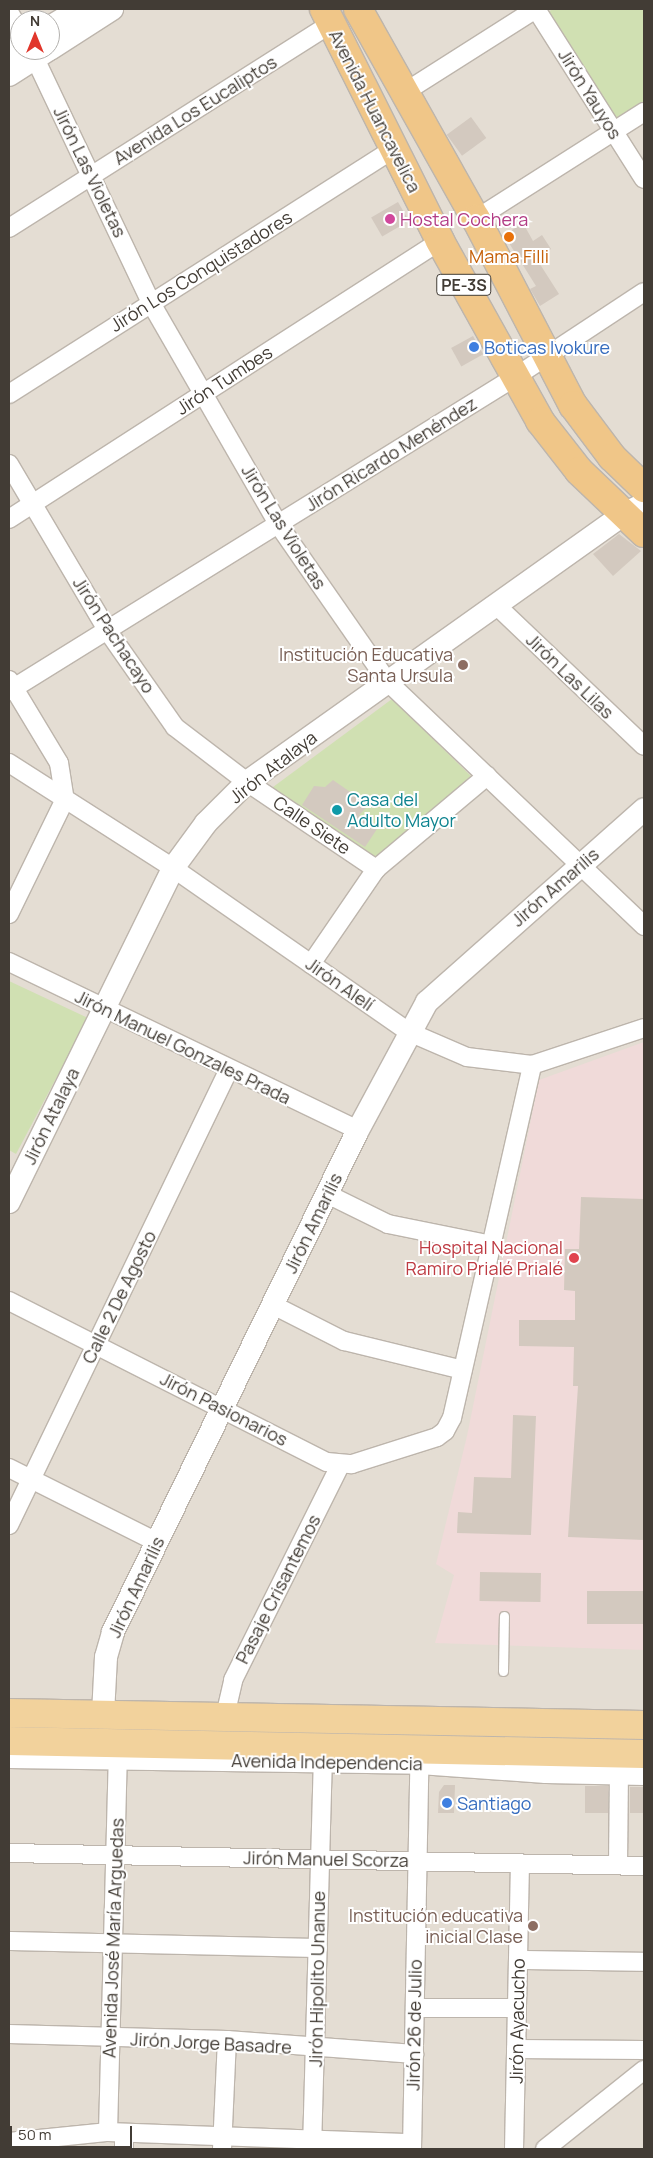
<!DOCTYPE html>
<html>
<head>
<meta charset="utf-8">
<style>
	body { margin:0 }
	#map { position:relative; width:653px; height:2158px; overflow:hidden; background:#f0ece5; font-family:Manrope,sans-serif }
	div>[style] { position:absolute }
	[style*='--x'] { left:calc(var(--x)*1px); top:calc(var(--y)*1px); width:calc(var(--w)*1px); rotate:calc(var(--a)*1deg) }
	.residential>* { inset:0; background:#e4ddd3 }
	.medical>* { inset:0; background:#f0dad9 }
	.green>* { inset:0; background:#d0e0b2 }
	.building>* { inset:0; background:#d3c9bf; transform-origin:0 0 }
	.roads { filter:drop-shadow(1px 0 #bdb5ac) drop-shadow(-1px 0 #bdb5ac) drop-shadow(0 1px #bdb5ac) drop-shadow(0 -1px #bdb5ac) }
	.service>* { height:9px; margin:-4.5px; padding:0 4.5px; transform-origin:4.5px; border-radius:4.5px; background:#fff }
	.minor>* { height:18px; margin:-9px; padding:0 9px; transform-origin:9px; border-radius:9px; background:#fff }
	.tertiary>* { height:22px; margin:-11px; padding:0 11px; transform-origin:11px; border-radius:11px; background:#fff }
	.primary>* { height:28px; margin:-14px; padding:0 14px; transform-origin:14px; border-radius:14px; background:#f2d29c }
	.trunk>* { height:28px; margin:-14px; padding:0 14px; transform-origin:14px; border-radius:14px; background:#f0c688 }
	.dots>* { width:14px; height:14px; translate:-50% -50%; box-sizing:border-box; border:2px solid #fff; border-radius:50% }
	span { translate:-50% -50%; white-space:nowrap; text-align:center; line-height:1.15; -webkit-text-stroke:4px #fff; paint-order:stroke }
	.shield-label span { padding:1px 4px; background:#fff; border:1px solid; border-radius:4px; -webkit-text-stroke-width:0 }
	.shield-label { font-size:16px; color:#423c35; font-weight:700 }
	.street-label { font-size:18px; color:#423c35 }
	.hotel-label { font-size:18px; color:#b23c85 }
	.left { translate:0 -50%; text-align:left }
	.food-label { font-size:18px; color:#c56008 }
	.shop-label { font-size:18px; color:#366cbe }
	.education-label { font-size:18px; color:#785e54 }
	.right { translate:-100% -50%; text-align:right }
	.culture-label { font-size:18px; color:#0d838f }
	.health-label { font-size:18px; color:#be3a42 }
	.frame { position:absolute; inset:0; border:10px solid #423c35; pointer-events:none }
	.north { position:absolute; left:10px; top:10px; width:50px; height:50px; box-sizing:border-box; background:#fff; border:1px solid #b3b1ae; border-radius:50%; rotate:0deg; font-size:14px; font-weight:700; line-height:20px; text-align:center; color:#423c35 }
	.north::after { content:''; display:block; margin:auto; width:18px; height:22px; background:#e1362b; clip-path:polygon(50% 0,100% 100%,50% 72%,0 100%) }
	.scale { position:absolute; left:10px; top:2126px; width:122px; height:22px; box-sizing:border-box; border:2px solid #423c35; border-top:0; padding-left:6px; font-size:15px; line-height:18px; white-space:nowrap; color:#423c35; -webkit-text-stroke:4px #fff; paint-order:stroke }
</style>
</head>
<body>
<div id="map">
	<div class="residential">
		<i style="clip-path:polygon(evenodd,9px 9px,644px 9px,644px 2149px,9px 2149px,9px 9px,20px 20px,50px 20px,50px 50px,20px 50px,20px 20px)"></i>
	</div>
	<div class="medical">
		<i style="clip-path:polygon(644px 1042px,644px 1650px,435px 1643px,454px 1575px,436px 1564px,467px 1436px,539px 1080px)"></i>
	</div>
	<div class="green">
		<i style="clip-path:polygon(553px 9px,644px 9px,644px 101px,616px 118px,546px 13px)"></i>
		<i style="clip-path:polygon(392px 699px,475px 780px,374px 858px,269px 790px)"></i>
		<i style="clip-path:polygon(9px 981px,88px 1018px,16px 1154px,9px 1150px)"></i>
	</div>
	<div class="building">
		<i style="left:471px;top:117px;width:26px;height:30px;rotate:54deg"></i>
		<i style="left:398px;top:202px;width:22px;height:31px;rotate:60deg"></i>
		<i style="clip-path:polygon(523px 223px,533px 241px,542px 235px,551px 249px,536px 258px,559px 294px,540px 306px,530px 289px,536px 286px,504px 235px)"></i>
		<i style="left:473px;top:336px;width:21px;height:25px;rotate:61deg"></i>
		<i style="clip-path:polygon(619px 534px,641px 551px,613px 576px,593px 554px)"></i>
		<i style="clip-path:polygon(333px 780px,369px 805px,359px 815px,377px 829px,365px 847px,302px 805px,314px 786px,325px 787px)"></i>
		<i style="clip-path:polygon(581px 1197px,644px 1199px,644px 1540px,568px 1537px,578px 1386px,573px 1386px,574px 1347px,519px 1346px,519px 1320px,575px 1320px,575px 1291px,564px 1290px,565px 1249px,579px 1249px)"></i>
		<i style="clip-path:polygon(513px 1415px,536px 1416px,531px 1535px,457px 1533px,458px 1512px,472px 1513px,474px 1477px,511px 1478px)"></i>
		<i style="left:480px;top:1572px;width:61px;height:29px;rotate:1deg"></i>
		<i style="left:587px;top:1591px;width:57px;height:33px"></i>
		<i style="clip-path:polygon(444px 1785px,455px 1785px,454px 1813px,438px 1813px,439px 1792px)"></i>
		<i style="left:585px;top:1786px;width:23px;height:27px"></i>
		<i style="left:630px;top:1787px;width:14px;height:26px"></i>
	</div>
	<div class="roads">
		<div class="service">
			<i style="--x:503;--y:1671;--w:55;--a:-89"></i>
		</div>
		<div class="minor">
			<i style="--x:536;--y:9;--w:201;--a:57.6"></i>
			<i style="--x:9;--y:12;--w:22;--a:60"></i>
			<i style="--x:31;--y:50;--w:280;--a:64.6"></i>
			<i style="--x:151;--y:303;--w:255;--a:60.1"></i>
			<i style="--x:278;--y:524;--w:193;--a:55.2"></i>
			<i style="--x:388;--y:682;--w:354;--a:43.6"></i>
			<i style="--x:405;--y:92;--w:155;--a:-32.4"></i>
			<i style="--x:476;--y:219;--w:199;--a:-32.5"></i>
			<i style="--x:9;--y:228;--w:381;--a:-32.4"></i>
			<i style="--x:9;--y:394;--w:456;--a:-32.5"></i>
			<i style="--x:9;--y:464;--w:193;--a:59.4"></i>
			<i style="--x:107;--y:630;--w:118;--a:55"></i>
			<i style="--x:175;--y:727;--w:91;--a:37.4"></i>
			<i style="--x:247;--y:782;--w:156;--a:34"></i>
			<i style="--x:9;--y:519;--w:513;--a:-32.82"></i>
			<i style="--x:496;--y:605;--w:204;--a:43.6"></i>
			<i style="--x:9;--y:680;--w:97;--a:58.9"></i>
			<i style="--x:59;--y:763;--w:36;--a:81"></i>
			<i style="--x:9;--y:691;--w:596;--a:-31.82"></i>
			<i style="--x:515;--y:377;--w:154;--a:-33.4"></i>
			<i style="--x:9;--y:763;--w:195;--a:32.6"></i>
			<i style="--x:173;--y:868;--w:287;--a:34.8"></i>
			<i style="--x:409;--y:1032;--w:63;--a:23.3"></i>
			<i style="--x:467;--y:1057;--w:65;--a:7"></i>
			<i style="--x:532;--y:1065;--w:118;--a:-18.3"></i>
			<i style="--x:9;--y:914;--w:128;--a:-64"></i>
			<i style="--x:9;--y:962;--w:387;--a:25.7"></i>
			<i style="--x:311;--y:964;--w:115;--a:-55.6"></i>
			<i style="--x:376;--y:869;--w:145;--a:-40"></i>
			<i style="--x:327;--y:1194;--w:68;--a:26.2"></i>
			<i style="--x:388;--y:1224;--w:105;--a:11.5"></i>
			<i style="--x:9;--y:1301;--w:356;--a:26.9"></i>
			<i style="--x:327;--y:1462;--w:25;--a:5"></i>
			<i style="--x:352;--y:1464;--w:89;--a:-17.6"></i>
			<i style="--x:437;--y:1437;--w:10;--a:-37"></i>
			<i style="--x:445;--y:1431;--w:15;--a:-62"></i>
			<i style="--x:452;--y:1418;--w:362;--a:-77.2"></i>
			<i style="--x:273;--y:1305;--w:80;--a:26.9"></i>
			<i style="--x:344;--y:1341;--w:122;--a:13.7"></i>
			<i style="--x:9;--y:1468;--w:165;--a:26.6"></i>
			<i style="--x:9;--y:1525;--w:506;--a:-64.24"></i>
			<i style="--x:225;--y:1716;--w:37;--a:-77"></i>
			<i style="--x:233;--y:1680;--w:240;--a:-63.5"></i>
			<i style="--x:9;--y:1853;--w:635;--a:1.17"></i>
			<i style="--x:618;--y:1865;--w:104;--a:-89.4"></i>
			<i style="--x:9;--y:1941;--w:309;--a:1.3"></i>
			<i style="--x:518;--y:1960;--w:126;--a:0.9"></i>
			<i style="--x:415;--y:2008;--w:102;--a:0"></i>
			<i style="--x:9;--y:2034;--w:218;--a:1.6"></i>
			<i style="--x:227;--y:2040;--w:188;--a:4.3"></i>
			<i style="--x:516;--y:2049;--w:128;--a:0.4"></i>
			<i style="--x:108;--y:2132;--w:386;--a:-88.5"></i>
			<i style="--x:9;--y:2142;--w:100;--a:-5.8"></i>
			<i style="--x:108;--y:2132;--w:304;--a:2.1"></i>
			<i style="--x:124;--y:2149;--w:16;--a:-90"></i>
			<i style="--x:222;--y:2149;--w:109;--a:-87.4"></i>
			<i style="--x:312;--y:2149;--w:400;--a:-88.4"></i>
			<i style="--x:412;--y:2149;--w:399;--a:-88.9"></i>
			<i style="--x:514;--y:2149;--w:286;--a:-88.8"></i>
			<i style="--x:545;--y:2149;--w:127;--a:-38.6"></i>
		</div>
		<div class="tertiary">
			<i style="--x:50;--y:27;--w:35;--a:-31"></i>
			<i style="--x:50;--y:49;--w:74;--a:-32.8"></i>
			<i style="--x:9;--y:52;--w:13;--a:-29"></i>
			<i style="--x:9;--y:75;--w:46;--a:-32.7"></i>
			<i style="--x:9;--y:1202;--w:372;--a:-63.8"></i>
			<i style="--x:173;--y:868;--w:56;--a:-53.7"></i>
			<i style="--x:206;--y:823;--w:58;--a:-45"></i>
			<i style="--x:247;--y:782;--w:463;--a:-35.4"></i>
			<i style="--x:624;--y:514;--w:22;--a:-27"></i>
			<i style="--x:103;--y:1714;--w:57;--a:-87"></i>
			<i style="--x:106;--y:1657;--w:26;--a:-74"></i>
			<i style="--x:113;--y:1632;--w:559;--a:-63.99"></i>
			<i style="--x:358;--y:1130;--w:145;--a:-61.7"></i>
			<i style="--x:427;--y:1002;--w:290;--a:-41.6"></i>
			<i style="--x:9;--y:1757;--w:411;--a:0.8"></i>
			<i style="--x:420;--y:1763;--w:126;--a:4.1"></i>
			<i style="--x:546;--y:1772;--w:98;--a:1.2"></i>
		</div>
		<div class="primary">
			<i style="--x:9;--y:1713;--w:635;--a:1.08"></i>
			<i style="--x:9;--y:1741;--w:635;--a:1.17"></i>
		</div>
		<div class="trunk">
			<i style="--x:324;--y:9;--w:259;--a:63.4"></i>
			<i style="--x:440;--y:241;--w:206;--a:60.9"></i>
			<i style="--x:540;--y:421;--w:63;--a:52"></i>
			<i style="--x:579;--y:471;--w:90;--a:43.6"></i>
			<i style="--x:358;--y:9;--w:241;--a:60.7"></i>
			<i style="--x:476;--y:219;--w:210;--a:62.5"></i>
			<i style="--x:573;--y:405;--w:65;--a:53.1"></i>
			<i style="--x:612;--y:457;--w:45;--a:44.1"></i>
		</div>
	</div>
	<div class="dots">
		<i style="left:390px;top:219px;background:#d1479c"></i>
		<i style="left:509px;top:237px;background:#e8710a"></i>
		<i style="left:474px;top:347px;background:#3f7fe0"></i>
		<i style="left:463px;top:665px;background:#8d6e63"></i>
		<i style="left:337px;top:810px;background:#0f9aa8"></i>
		<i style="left:574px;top:1258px;background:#e0444e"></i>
		<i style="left:447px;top:1803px;background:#3f7fe0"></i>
		<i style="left:533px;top:1926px;background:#8d6e63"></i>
	</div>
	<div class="shield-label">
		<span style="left:464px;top:285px">PE-3S</span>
	</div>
	<div class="street-label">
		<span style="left:590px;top:94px;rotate:58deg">Jirón Yauyos</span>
		<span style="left:195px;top:110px;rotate:-32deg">Avenida Los Eucaliptos</span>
		<span style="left:375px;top:111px;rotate:63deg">Avenida Huancavelica</span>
		<span style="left:90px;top:172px;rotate:64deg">Jirón Las Violetas</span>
		<span style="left:201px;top:271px;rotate:-32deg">Jirón Los Conquistadores</span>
		<span style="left:224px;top:380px;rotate:-33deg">Jirón Tumbes</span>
		<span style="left:391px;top:454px;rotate:-32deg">Jirón Ricardo Menéndez</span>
		<span style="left:284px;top:527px;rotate:58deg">Jirón Las Violetas</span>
		<span style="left:114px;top:635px;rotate:57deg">Jirón Pachacayo</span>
		<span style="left:570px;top:676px;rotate:44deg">Jirón Las Lilas</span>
		<span style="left:273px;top:767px;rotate:-38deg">Jirón Atalaya</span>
		<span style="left:312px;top:825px;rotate:34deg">Calle Siete</span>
		<span style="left:555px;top:887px;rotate:-41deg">Jirón Amarilis</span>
		<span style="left:340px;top:984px;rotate:35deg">Jirón Alelí</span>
		<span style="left:183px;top:1047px;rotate:26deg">Jirón Manuel Gonzales Prada</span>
		<span style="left:51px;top:1116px;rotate:-64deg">Jirón Atalaya</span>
		<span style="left:313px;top:1223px;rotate:-64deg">Jirón Amarilis</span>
		<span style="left:119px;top:1297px;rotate:-64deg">Calle 2 De Agosto</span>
		<span style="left:224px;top:1409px;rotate:27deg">Jirón Pasionarios</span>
		<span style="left:136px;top:1587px;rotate:-65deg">Jirón Amarilis</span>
		<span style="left:278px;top:1589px;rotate:-63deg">Pasaje Crisantemos</span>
		<span style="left:327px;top:1762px;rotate:1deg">Avenida Independencia</span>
		<span style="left:326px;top:1859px;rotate:1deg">Jirón Manuel Scorza</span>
		<span style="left:113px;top:1938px;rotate:-88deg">Avenida José María Arguedas</span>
		<span style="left:317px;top:1979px;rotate:-89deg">Jirón Hipolito Unanue</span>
		<span style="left:517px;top:2021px;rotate:-89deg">Jirón Ayacucho</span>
		<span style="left:414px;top:2025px;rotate:-89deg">Jirón 26 de Julio</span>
		<span style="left:211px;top:2043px;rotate:3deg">Jirón Jorge Basadre</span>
	</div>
	<div class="hotel-label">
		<span class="left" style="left:400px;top:219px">Hostal Cochera</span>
	</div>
	<div class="food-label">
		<span style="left:509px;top:256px">Mama Filli</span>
	</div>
	<div class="shop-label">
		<span class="left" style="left:484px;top:347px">Boticas Ivokure</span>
		<span class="left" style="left:457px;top:1803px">Santiago</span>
	</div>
	<div class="education-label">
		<span class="right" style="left:453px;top:665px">Institución Educativa<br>Santa Ursula</span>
		<span class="right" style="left:523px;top:1926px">Institución educativa<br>inicial Clase</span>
	</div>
	<div class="culture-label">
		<span class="left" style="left:347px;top:810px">Casa del<br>Adulto Mayor</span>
	</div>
	<div class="health-label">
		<span class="right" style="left:563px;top:1258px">Hospital Nacional<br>Ramiro Prialé Prialé</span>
	</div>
	<div class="frame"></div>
	<div class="north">N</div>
	<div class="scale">50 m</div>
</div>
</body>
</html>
